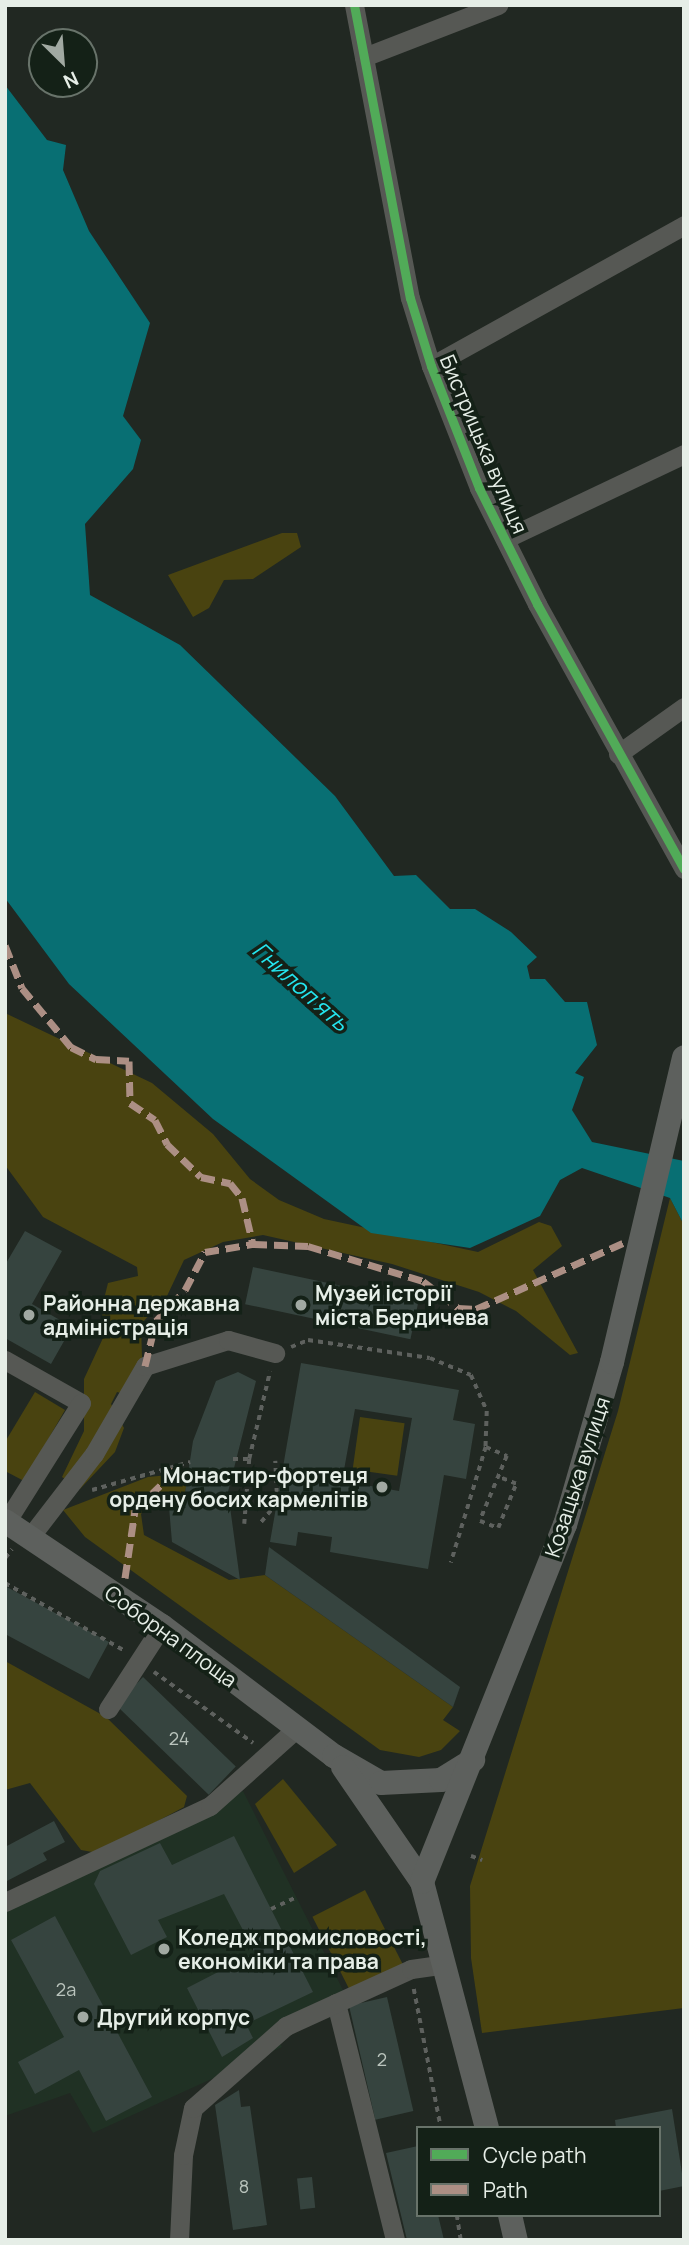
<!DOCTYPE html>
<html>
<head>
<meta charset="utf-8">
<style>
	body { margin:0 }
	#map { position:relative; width:689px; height:2245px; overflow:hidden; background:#212822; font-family:Manrope,sans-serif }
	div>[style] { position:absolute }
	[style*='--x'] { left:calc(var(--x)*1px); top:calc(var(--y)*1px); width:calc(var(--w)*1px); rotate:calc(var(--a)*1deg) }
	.built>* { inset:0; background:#203124 }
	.green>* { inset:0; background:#494310; transform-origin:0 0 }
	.water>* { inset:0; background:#086f73 }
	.building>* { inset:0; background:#36443f; transform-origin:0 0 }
	.path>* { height:3.5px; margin-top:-1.75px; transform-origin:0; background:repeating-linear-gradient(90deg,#5e615e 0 5px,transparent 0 10px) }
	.minor>* { height:19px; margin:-9.5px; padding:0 9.5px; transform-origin:9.5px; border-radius:9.5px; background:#565854 }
	.major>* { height:24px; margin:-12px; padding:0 12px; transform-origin:12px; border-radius:12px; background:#5d605d }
	.quiet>* { height:7px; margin-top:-3.5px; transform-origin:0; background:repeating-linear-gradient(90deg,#ac8f84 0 14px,transparent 0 21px) }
	.cycleway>* { height:9px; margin:-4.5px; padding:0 4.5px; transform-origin:4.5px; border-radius:4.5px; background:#51ab58 }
	.dots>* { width:19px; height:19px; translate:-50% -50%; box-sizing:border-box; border:4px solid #142117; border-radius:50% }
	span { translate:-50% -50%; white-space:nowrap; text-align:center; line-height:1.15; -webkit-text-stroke:7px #142117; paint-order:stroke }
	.number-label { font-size:18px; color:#bac4bd }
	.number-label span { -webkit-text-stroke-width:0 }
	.street-label { font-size:21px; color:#e6eee7 }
	.poi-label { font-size:21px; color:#e6eee7; font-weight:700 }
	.left { translate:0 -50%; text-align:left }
	.right { translate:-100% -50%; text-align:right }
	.water-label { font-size:23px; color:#24e5ee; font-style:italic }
	.frame { position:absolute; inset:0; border:7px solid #e6eee7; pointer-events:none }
	.legend { position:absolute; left:416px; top:2126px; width:245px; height:91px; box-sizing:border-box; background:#142117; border:2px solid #68736a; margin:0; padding:9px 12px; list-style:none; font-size:21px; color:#e6eee7 }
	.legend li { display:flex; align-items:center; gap:14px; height:35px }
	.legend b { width:35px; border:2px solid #68736a }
	.north { position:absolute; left:28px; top:28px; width:70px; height:70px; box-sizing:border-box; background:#142117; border:2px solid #68736a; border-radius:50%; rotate:155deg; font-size:19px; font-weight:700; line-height:28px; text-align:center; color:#e6eee7 }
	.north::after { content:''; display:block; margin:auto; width:24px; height:32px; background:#a1a9a2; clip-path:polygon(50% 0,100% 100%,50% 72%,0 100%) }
</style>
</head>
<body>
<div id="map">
	<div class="built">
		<i style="clip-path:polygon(243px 1791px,345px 1994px,273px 2029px,282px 2047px,93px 2133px,70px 2093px,5px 2116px,5px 1905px)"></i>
	</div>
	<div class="green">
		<i style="clip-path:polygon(282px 533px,297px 533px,301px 547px,253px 579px,224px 580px,209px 608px,193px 617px,168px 575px)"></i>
		<i style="clip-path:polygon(5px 1013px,152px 1083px,213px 1134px,250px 1179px,279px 1200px,324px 1219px,478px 1252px,539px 1222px,551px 1226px,562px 1246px,533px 1270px,578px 1353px,570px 1355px,516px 1311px,479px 1292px,392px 1264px,263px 1235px,223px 1242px,184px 1260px,167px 1296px,141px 1324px,143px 1390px,136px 1397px,117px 1392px,111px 1404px,124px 1428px,115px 1452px,80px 1489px,62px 1477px,84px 1431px,84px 1379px,103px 1338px,102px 1307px,108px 1283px,138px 1276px,137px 1267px,43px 1217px,5px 1165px)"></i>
		<i style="clip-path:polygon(670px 1198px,684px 1225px,684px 2008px,482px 2033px,471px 1958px,470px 1886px,618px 1411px)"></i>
		<i style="clip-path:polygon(35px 1392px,65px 1410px,24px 1481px,5px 1471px,5px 1442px)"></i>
		<i style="left:360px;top:1417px;width:45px;height:53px;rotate:8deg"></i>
		<i style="clip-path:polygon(189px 1473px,185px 1493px,169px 1507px,149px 1504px,141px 1514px,144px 1535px,229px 1580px,265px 1575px,453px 1707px,443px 1720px,460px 1731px,441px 1750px,419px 1757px,380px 1750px,85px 1537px,63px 1510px,148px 1477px)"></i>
		<i style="clip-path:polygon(5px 1661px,106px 1717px,187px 1796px,184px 1807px,98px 1853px,81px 1850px,30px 1783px,5px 1790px)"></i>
		<i style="clip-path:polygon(283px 1779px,337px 1845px,294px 1873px,255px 1804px)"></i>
		<i style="left:365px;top:1890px;width:86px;height:59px;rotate:63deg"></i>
	</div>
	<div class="water">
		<i style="clip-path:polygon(5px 85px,47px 140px,66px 145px,63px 170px,89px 231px,150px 323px,123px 416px,141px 440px,133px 469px,85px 524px,90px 595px,180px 645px,335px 796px,394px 876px,416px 875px,450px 909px,475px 909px,511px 932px,537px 957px,527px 966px,530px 979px,545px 979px,565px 1002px,587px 1002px,597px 1045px,575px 1073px,584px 1077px,572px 1110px,592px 1142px,684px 1161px,684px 1225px,670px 1198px,582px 1168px,560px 1180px,540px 1216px,470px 1248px,371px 1233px,213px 1119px,69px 984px,5px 898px)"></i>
	</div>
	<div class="building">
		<i style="clip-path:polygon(25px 1231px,62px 1251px,32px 1304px,72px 1327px,51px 1364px,5px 1338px,5px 1265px)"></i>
		<i style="left:253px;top:1267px;width:169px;height:38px;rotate:12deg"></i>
		<i style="clip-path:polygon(evenodd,301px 1363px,459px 1390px,453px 1420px,475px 1424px,466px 1479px,444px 1475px,428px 1569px,330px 1552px,332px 1537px,298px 1532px,296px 1546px,270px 1542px,301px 1363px,355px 1409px,412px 1418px,399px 1491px,342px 1481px,355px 1409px)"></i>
		<i style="clip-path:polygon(238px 1372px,256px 1381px,228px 1492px,240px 1580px,172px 1542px,169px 1507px,185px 1493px,193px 1441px,216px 1381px)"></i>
		<i style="clip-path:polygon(269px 1547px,460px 1687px,453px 1707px,265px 1575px)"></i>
		<i style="clip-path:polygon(5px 1586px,109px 1642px,89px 1679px,5px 1634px)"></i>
		<i style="left:143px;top:1677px;width:129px;height:39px;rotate:44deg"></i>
		<i style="clip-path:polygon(54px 1821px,65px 1842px,43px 1853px,47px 1860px,5px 1882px,5px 1847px)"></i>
		<i style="clip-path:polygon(234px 1836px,313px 1992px,246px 2024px,253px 2038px,222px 2057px,187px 1988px,255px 1953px,224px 1894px,158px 1920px,167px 1937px,131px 1955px,94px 1884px,100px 1871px,160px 1843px,172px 1865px)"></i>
		<i style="clip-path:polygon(55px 1916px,152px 2097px,106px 2121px,79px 2070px,35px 2094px,18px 2062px,64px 2037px,11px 1940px)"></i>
		<i style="left:387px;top:1997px;width:117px;height:39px;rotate:77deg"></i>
		<i style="clip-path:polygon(239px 2090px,241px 2107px,250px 2106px,267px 2225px,233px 2230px,215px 2105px)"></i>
		<i style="clip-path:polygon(672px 2109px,684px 2186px,659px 2191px,659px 2128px,616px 2128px,615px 2120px)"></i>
		<i style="clip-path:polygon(418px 2146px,418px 2215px,438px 2215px,444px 2240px,407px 2240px,386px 2153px)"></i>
		<i style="left:312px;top:2177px;width:31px;height:15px;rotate:84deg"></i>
	</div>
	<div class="path">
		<i style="--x:291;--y:1347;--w:18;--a:-22"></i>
		<i style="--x:308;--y:1340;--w:123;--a:8.4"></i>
		<i style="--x:430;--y:1358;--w:44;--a:22.5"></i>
		<i style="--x:471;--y:1375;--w:39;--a:66"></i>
		<i style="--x:487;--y:1411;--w:36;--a:92"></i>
		<i style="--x:486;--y:1447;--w:121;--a:106.8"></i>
		<i style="--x:486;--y:1447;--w:23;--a:23"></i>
		<i style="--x:507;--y:1456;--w:70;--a:112.6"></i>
		<i style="--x:480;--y:1521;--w:19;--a:21"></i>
		<i style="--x:498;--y:1528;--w:48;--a:-67.8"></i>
		<i style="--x:516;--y:1484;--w:19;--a:-159"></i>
		<i style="--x:233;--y:1459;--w:16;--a:0"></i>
		<i style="--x:92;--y:1490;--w:102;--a:-15.9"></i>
		<i style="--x:277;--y:1503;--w:23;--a:-2"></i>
		<i style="--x:261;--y:1522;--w:25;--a:-50"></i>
		<i style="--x:277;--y:1503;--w:42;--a:-92.7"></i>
		<i style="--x:244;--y:1524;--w:65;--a:-85.6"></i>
		<i style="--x:249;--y:1459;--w:90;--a:-76.6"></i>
		<i style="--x:5;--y:1558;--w:11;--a:-52"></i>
		<i style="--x:5;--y:1583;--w:138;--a:29.5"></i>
		<i style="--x:154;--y:1672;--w:122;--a:35.6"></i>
		<i style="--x:471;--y:1856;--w:12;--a:20"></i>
		<i style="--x:271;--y:1909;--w:26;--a:-25"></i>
		<i style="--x:414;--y:1989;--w:142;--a:79"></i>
		<i style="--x:457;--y:2215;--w:25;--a:81"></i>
	</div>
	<div class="minor">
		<i style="--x:354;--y:5;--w:298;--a:79.2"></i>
		<i style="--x:410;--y:298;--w:71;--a:72.8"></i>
		<i style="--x:431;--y:366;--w:131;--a:68.5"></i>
		<i style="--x:479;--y:488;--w:130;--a:63.4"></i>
		<i style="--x:537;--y:604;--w:303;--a:61"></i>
		<i style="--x:364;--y:57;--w:144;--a:-21.2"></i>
		<i style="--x:431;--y:366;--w:290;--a:-29.1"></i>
		<i style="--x:505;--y:539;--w:198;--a:-25.4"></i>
		<i style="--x:618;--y:754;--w:81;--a:-35.5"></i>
		<i style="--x:5;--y:1360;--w:87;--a:29.5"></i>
		<i style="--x:81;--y:1403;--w:141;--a:122.2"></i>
		<i style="--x:30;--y:1537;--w:105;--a:-52.4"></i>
		<i style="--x:94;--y:1454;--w:102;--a:-59.9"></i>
		<i style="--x:145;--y:1366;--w:87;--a:-17.4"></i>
		<i style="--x:228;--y:1340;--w:49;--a:15.5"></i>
		<i style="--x:108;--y:1709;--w:99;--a:-57"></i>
		<i style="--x:5;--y:1902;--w:226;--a:-25.1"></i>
		<i style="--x:210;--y:1806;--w:117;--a:-41.9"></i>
		<i style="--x:336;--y:2003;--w:244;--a:76"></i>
		<i style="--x:179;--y:2240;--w:85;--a:-87.3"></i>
		<i style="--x:183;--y:2155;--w:48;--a:-78"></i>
		<i style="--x:193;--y:2108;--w:124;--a:-41.4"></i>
		<i style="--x:286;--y:2026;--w:137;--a:-24.5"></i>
		<i style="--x:411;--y:1969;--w:34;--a:-8"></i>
	</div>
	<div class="major">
		<i style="--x:5;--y:1521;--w:189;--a:33.8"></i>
		<i style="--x:162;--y:1626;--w:216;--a:37.1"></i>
		<i style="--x:334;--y:1756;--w:54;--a:29.9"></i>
		<i style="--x:381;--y:1783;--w:60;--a:-2.9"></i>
		<i style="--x:441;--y:1780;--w:38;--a:-32"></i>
		<i style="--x:343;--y:1767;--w:140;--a:55.5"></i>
		<i style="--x:422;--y:1882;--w:254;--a:75.2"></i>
		<i style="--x:422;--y:1882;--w:385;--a:-68.2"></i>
		<i style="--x:565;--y:1525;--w:170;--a:-73.9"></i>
		<i style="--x:612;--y:1362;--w:313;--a:-76.7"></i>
		<i style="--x:510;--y:2215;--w:26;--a:77"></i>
	</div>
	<div class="quiet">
		<i style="--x:5;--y:945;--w:46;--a:68.4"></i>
		<i style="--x:22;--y:988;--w:77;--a:50.3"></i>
		<i style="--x:71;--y:1047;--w:28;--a:26"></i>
		<i style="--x:96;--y:1059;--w:33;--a:3"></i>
		<i style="--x:129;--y:1061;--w:42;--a:88.6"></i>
		<i style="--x:130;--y:1103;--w:30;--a:34"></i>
		<i style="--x:155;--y:1120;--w:27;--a:63"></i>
		<i style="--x:167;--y:1144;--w:47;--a:44.1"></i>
		<i style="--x:201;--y:1177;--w:30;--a:12"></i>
		<i style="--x:230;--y:1183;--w:19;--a:51"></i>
		<i style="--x:242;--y:1198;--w:47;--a:76.6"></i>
		<i style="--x:253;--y:1244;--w:55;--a:2.1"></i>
		<i style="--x:308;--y:1246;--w:120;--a:16.9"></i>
		<i style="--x:423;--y:1281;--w:44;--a:37.6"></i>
		<i style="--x:458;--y:1308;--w:18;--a:3"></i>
		<i style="--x:476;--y:1309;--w:161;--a:-24.2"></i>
		<i style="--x:145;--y:1366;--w:46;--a:-76.3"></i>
		<i style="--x:156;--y:1321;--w:42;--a:-46.9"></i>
		<i style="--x:185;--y:1290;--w:43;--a:-62.2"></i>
		<i style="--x:205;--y:1252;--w:49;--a:-9.5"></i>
		<i style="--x:125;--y:1578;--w:69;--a:-81.6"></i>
		<i style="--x:135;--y:1510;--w:43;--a:-44.1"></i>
		<i style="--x:166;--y:1480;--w:16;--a:-72"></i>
	</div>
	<div class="cycleway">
		<i style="--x:354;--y:5;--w:298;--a:79.2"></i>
		<i style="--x:410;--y:298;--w:71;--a:72.8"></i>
		<i style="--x:431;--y:366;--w:131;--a:68.5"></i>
		<i style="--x:479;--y:488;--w:130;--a:63.4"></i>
		<i style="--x:537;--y:604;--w:303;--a:61"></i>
	</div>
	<div class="dots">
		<i style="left:301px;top:1305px;background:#a1a9a2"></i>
		<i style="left:29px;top:1315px;background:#a1a9a2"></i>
		<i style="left:382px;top:1487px;background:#a1a9a2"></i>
		<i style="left:164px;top:1949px;background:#a1a9a2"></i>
		<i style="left:83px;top:2017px;background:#a1a9a2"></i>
	</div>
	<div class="number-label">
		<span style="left:179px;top:1738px">24</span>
		<span style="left:66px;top:1989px">2а</span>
		<span style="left:382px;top:2059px">2</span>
		<span style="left:244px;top:2186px">8</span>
	</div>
	<div class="street-label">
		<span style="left:484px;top:444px;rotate:67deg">Бистрицька вулиця</span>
		<span style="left:577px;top:1477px;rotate:-72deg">Козацька вулиця</span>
		<span style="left:171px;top:1636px;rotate:36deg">Соборна площа</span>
	</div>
	<div class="poi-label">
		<span class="left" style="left:315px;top:1305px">Музей історії<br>міста Бердичева</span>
		<span class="left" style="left:43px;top:1315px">Районна державна<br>адміністрація</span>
		<span class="right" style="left:368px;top:1487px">Монастир-фортеця<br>ордену босих кармелітів</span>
		<span class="left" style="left:178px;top:1949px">Коледж промисловості,<br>економіки та права</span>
		<span class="left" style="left:97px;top:2017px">Другий корпус</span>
	</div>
	<div class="water-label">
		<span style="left:301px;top:986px;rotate:42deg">Гнилоп'ять</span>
	</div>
	<div class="frame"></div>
	<ul class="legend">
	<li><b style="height:9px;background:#51ab58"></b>Cycle path</li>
	<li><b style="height:9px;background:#ac8f84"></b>Path</li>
	</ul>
	<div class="north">N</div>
</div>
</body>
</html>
